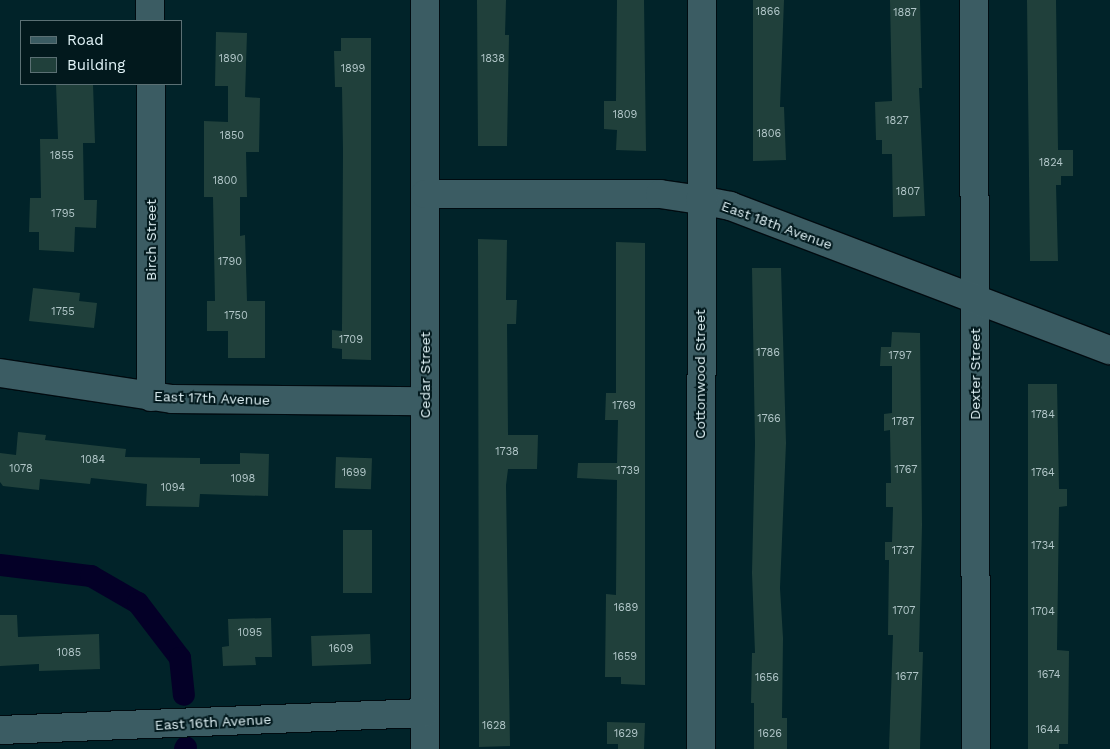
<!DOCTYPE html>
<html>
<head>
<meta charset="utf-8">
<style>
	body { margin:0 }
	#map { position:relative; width:1110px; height:749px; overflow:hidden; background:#012329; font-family:"Work Sans",sans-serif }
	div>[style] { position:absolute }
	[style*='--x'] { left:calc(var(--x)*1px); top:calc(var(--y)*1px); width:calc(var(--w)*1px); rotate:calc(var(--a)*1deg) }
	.canal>* { height:22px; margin:-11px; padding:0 11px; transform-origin:11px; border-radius:11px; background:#040027 }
	.building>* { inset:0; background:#20403b; transform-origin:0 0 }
	.roads { filter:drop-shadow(1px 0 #000b10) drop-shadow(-1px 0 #000b10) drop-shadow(0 1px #000b10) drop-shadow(0 -1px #000b10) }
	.minor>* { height:28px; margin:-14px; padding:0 14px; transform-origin:14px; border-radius:14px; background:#3b5c63 }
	span { translate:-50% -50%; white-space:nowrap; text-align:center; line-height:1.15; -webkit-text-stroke:4px #02191d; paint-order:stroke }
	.number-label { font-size:11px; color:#b1c6c8 }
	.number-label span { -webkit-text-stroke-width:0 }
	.street-label { font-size:14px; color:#e1f3f7 }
	.legend { position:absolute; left:20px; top:20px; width:162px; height:65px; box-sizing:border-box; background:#02191d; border:1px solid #5b7074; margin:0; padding:6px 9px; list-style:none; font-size:15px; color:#e1f3f7 }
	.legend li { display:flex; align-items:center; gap:10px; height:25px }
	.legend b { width:25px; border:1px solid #5b7074 }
</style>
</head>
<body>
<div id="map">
	<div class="canal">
		<i style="--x:0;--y:565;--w:92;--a:6.9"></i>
		<i style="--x:91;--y:576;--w:54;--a:29.9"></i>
		<i style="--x:138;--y:603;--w:69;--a:52.6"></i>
		<i style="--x:180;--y:658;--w:37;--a:84"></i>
		<i style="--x:185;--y:749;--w:2;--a:-63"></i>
	</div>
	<div class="building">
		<i style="clip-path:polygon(477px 0,506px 0,505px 35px,509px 35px,507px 146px,478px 146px)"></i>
		<i style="clip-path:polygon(617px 0,644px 0,646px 151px,616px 150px,617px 130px,604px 129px,604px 101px,616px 101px)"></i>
		<i style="clip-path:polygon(753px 0,784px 0,780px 107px,784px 107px,786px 160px,753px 161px)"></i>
		<i style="clip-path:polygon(890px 0,920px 0,922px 88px,919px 88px,925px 216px,893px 217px,892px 154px,882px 154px,882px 140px,876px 140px,875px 102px,892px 101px)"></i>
		<i style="clip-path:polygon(1027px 0,1056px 0,1058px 150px,1073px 150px,1073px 176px,1061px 176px,1061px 185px,1056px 185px,1058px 261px,1030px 261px)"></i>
		<i style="clip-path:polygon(216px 32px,247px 33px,245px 97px,260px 98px,259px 152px,246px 152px,247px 197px,240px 197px,240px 236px,245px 235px,247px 301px,265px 301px,265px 358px,228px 358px,228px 331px,207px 331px,207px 301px,215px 301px,213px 197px,204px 197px,204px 121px,228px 122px,228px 86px,215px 86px)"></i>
		<i style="clip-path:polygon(341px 38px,371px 38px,371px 360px,342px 359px,342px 349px,332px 348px,332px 330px,342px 331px,343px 151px,342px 87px,335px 87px,334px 51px,341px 51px)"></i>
		<i style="clip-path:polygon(56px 84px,93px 84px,95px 143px,83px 143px,84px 200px,97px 200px,96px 228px,75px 227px,74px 252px,39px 250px,39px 232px,29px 232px,30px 198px,41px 198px,40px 139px,58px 139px)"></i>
		<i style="clip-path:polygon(478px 239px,507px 240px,506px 300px,517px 300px,516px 324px,507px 324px,508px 435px,538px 435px,537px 469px,508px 469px,506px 485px,510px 746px,479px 747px)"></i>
		<i style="clip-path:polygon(616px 242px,645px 243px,645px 685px,621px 684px,621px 677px,605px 677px,606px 594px,616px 595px,617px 480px,577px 478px,578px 463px,617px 463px,618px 420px,605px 420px,606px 393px,616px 393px)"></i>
		<i style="clip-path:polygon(752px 268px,781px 268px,786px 443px,780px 588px,783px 638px,782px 718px,787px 718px,787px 749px,754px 749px,754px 703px,751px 703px,752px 653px,755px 653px,752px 573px,755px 444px)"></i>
		<i style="clip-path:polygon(33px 288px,80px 293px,79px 301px,97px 303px,94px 328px,29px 321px)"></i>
		<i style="clip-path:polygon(892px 332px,920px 333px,922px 525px,919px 652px,923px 652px,920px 749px,889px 749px,893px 635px,888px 635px,889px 560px,885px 560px,885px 542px,892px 542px,893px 507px,886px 507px,886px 483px,891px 483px,890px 430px,884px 431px,884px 414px,892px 413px,892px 366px,880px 366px,881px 347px,891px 347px)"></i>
		<i style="clip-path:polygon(1028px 384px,1057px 384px,1059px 489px,1067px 489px,1067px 506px,1059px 507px,1057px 650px,1069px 651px,1068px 744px,1059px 744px,1059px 749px,1028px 749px)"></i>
		<i style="clip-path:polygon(18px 432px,46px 435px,45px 440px,126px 449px,125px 457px,200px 458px,200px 464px,240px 464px,240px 453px,269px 454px,268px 496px,200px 494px,199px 507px,146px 506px,147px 484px,91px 478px,90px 484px,40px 479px,39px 490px,3px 486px,0 482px,0 453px,16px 455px)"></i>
		<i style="left:336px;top:457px;width:36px;height:31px;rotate:2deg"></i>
		<i style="left:343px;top:530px;width:29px;height:63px"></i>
		<i style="clip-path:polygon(0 615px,17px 615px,18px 637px,99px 634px,100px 669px,39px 671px,39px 664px,0 666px)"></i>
		<i style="clip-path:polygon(271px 618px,272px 657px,255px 657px,256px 665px,223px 666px,222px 647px,229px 646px,228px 619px)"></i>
		<i style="left:370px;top:634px;width:30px;height:59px;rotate:88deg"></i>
		<i style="clip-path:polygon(607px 722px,645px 723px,644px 749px,618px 749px,618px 744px,607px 744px)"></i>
	</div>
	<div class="roads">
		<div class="minor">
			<i style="--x:150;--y:0;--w:21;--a:90"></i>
			<i style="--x:425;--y:0;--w:749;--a:90"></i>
			<i style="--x:974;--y:0;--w:749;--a:89.85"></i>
			<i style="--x:425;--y:194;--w:235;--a:0"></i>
			<i style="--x:660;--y:194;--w:40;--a:8.5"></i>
			<i style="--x:700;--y:200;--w:31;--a:11"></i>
			<i style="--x:730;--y:206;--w:406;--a:20.8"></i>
			<i style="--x:0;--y:373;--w:174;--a:8.6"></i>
			<i style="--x:172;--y:399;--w:253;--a:0.5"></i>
			<i style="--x:151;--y:397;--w:313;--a:-90"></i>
			<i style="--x:0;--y:730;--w:425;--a:-2.3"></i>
			<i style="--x:701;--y:749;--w:749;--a:-89.92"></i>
		</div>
	</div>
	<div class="number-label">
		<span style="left:768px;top:12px">1866</span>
		<span style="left:905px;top:13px">1887</span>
		<span style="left:231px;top:59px">1890</span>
		<span style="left:493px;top:59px">1838</span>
		<span style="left:353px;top:69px">1899</span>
		<span style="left:625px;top:115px">1809</span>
		<span style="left:897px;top:121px">1827</span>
		<span style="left:769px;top:134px">1806</span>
		<span style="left:232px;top:136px">1850</span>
		<span style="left:62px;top:156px">1855</span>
		<span style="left:1051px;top:163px">1824</span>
		<span style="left:225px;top:181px">1800</span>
		<span style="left:908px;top:192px">1807</span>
		<span style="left:63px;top:214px">1795</span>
		<span style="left:230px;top:262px">1790</span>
		<span style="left:63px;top:312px">1755</span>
		<span style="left:236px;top:316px">1750</span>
		<span style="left:351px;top:340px">1709</span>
		<span style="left:768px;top:353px">1786</span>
		<span style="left:900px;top:356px">1797</span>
		<span style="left:624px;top:406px">1769</span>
		<span style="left:1043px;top:415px">1784</span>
		<span style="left:769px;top:419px">1766</span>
		<span style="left:903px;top:422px">1787</span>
		<span style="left:507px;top:452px">1738</span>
		<span style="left:93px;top:460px">1084</span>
		<span style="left:21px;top:469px">1078</span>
		<span style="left:906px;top:470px">1767</span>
		<span style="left:628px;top:471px">1739</span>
		<span style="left:354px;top:473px">1699</span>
		<span style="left:1043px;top:473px">1764</span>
		<span style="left:243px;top:479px">1098</span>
		<span style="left:173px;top:488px">1094</span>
		<span style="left:1043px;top:546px">1734</span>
		<span style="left:903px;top:551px">1737</span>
		<span style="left:626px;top:608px">1689</span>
		<span style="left:904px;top:611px">1707</span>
		<span style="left:1043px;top:612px">1704</span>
		<span style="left:250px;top:633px">1095</span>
		<span style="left:341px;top:649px">1609</span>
		<span style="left:69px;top:653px">1085</span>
		<span style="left:625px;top:657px">1659</span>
		<span style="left:1049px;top:675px">1674</span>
		<span style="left:907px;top:677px">1677</span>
		<span style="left:767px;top:678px">1656</span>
		<span style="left:494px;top:726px">1628</span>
		<span style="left:1048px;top:730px">1644</span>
		<span style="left:626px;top:734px">1629</span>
		<span style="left:770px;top:734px">1626</span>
	</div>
	<div class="street-label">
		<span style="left:777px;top:225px;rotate:20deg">East 18th Avenue</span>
		<span style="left:151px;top:240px;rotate:-90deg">Birch Street</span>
		<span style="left:700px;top:374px;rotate:-90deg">Cottonwood Street</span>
		<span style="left:975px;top:374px;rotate:-90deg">Dexter Street</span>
		<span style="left:425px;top:375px;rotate:-90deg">Cedar Street</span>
		<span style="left:212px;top:398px;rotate:2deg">East 17th Avenue</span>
		<span style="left:213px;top:722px;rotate:-3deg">East 16th Avenue</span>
	</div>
	<ul class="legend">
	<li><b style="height:6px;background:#3b5c63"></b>Road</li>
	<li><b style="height:14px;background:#20403b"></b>Building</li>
	</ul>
</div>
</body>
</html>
